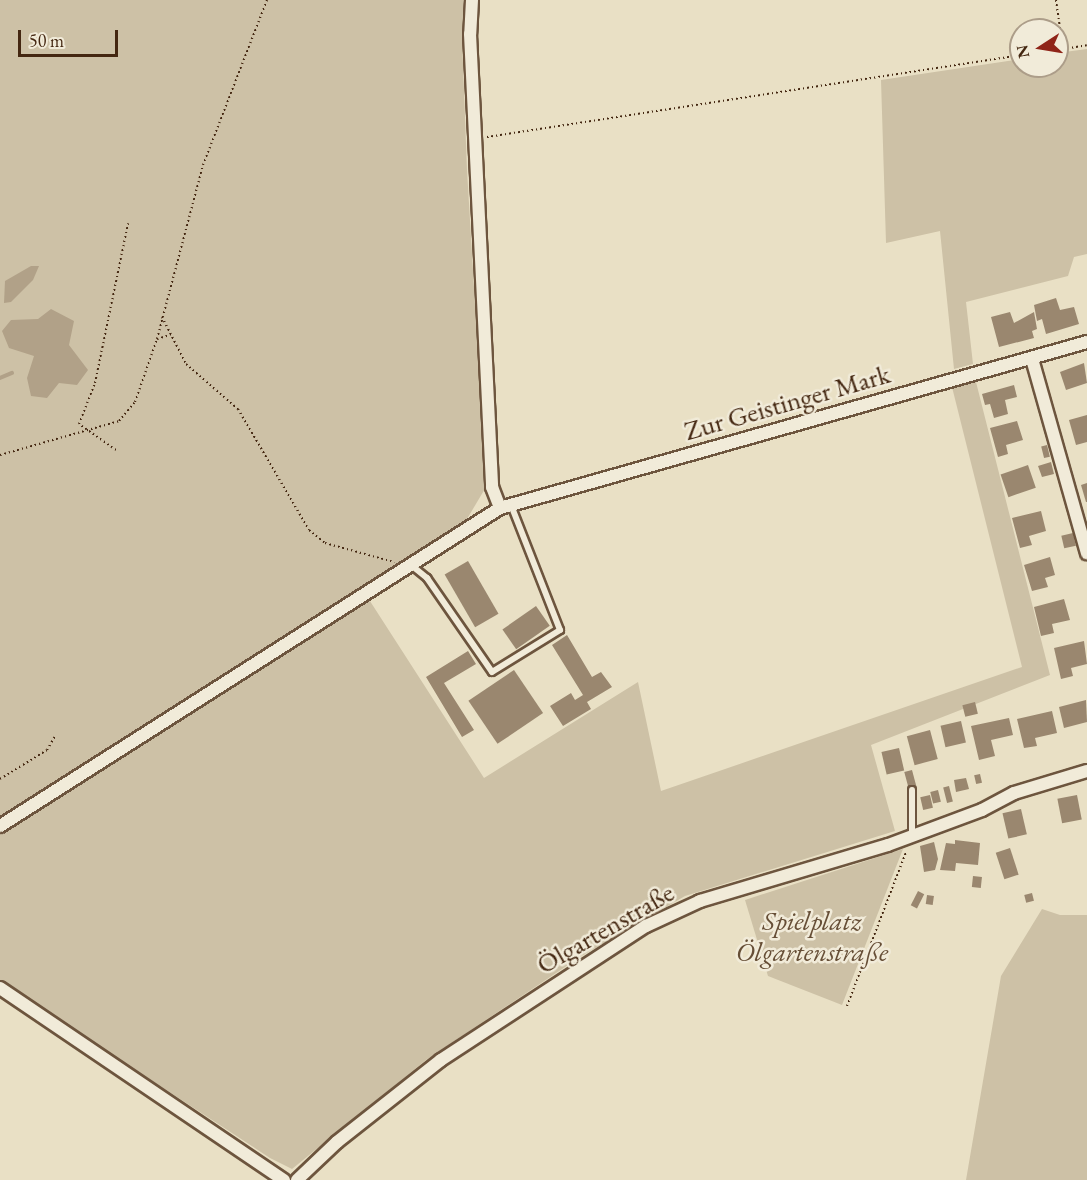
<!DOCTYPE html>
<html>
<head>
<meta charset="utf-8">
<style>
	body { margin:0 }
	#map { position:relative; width:1087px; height:1180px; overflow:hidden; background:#e9e0c5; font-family:"EB Garamond",serif }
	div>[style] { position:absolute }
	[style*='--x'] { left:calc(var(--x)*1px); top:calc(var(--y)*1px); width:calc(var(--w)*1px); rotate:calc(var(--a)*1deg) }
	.green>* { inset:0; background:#cdc1a6 }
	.water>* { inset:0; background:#b1a188 }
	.stream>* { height:4px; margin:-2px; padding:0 2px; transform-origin:2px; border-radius:2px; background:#b1a188 }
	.building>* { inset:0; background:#9a876f; transform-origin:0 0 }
	.path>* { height:2px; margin-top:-1px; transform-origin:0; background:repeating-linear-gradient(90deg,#442711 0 1.5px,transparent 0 4.5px) }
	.roads { filter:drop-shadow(2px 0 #6d553e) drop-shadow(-2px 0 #6d553e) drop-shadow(0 2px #6d553e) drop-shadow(0 -2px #6d553e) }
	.lane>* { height:6px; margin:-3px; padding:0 3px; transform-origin:3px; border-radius:3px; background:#f1ebd9 }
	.street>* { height:12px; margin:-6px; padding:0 6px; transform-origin:6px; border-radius:6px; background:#f1ebd9 }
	span { translate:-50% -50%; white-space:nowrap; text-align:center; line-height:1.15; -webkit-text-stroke:5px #f1ebd9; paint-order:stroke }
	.street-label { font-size:27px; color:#442711 }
	.park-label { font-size:27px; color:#664e36; font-style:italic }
	.north { position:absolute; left:1009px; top:18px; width:60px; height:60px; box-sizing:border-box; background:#f1ebd9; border:2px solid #ac9d89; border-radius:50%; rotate:258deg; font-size:16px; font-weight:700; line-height:24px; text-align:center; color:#442711 }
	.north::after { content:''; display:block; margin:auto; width:21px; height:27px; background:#8f2418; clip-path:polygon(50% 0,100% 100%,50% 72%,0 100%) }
	.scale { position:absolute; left:18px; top:30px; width:100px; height:27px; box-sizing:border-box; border:3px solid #442711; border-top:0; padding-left:8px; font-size:18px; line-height:21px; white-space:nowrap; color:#442711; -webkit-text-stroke:4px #f1ebd9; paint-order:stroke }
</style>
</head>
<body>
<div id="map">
	<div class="green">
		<i style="clip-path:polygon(0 0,465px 0,462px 37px,467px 170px,486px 487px,467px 519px,0 817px)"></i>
		<i style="clip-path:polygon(1087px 49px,1087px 254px,1074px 257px,1068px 276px,966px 302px,973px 364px,954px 369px,940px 231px,886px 243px,881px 80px,1021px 59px,1021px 66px,1057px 66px,1057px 53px)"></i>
		<i style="clip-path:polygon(976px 382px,1050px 675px,871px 745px,895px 831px,685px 896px,580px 957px,426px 1060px,292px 1169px,270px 1158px,0 981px,0 835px,368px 598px,484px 778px,638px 682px,661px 791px,1022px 667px,952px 387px)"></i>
		<i style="clip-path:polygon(903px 849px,842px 1005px,768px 976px,745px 900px)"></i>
		<i style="clip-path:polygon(1042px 909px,1060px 915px,1087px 915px,1087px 1180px,966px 1180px,1001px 976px)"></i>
	</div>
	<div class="water">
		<i style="clip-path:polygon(31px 266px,39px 266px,33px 280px,11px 302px,4px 303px,5px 281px)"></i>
		<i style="clip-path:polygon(51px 309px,74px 321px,69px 345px,88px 370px,77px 385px,59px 383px,47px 398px,31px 396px,27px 378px,34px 356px,9px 348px,2px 331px,11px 320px,38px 319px)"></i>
	</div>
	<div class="stream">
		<i style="--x:0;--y:378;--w:13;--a:-23"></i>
	</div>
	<div class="building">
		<i style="clip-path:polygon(1056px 298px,1060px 310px,1074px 307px,1079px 324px,1046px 334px,1042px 319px,1037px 321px,1034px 305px)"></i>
		<i style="clip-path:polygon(1010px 312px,1014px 323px,1034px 312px,1037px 329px,1032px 331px,1034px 338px,999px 347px,991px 317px)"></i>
		<i style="clip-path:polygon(1084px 363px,1087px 383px,1066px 390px,1060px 372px)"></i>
		<i style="clip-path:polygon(1014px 385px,1017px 397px,1005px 400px,1008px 414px,994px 418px,990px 404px,985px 405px,982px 394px)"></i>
		<i style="clip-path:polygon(1087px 415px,1087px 442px,1076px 445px,1069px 420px)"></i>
		<i style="clip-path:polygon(1017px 421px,1023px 440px,1006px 445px,1008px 454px,998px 457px,990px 428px)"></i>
		<i style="left:1047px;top:445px;width:12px;height:6px;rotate:76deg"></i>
		<i style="clip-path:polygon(1051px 462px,1054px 474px,1042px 477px,1038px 466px)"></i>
		<i style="left:1028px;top:465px;width:24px;height:29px;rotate:71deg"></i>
		<i style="clip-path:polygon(1087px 483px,1087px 502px,1086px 502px,1081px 485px)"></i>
		<i style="clip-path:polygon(1041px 511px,1046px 531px,1029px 536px,1032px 545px,1020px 548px,1012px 518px)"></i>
		<i style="left:1073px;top:533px;width:13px;height:12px;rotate:77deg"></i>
		<i style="clip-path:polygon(1050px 557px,1055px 575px,1045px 578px,1048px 587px,1032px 591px,1024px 565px)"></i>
		<i style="left:468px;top:561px;width:61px;height:27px;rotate:60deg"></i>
		<i style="clip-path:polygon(1064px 599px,1070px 620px,1052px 624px,1054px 633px,1041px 636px,1034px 607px)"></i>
		<i style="left:536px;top:606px;width:24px;height:41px;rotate:55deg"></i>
		<i style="clip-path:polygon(567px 635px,592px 677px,601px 672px,612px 687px,587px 702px,591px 709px,563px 726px,550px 706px,571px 693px,575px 700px,583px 695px,552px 645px)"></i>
		<i style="clip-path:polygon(1084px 641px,1087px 664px,1071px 668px,1073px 676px,1061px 679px,1054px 648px)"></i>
		<i style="clip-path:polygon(468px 651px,476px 664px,444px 683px,474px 730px,462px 737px,426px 677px)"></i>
		<i style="left:514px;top:670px;width:52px;height:55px;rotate:56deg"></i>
		<i style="clip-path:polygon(1086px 700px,1087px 722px,1064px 728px,1059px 707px)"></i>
		<i style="left:975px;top:702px;width:12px;height:13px;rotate:76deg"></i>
		<i style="clip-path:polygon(1052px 711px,1057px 733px,1035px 738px,1037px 746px,1024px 748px,1017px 719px)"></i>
		<i style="clip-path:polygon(1009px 718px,1013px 735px,991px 740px,995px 756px,979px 760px,971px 726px)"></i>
		<i style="left:961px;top:721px;width:22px;height:21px;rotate:77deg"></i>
		<i style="left:930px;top:730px;width:30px;height:24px;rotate:75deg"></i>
		<i style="left:899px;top:748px;width:23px;height:18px;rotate:77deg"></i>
		<i style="left:912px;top:770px;width:16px;height:8px;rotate:75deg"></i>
		<i style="left:980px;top:774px;width:9px;height:6px;rotate:77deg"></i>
		<i style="clip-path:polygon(966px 778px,969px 789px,956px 792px,954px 780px)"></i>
		<i style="left:949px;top:786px;width:16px;height:6px;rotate:76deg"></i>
		<i style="left:938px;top:790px;width:12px;height:8px;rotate:76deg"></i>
		<i style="left:930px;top:795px;width:13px;height:10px;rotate:77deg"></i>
		<i style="left:1077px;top:795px;width:25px;height:20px;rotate:79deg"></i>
		<i style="left:1021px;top:809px;width:26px;height:19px;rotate:77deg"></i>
		<i style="clip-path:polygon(955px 840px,980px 843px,978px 865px,956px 863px,955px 871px,940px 870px,946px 843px,955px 844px)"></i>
		<i style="clip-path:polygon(934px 842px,938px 859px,935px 870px,924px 872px,920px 846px)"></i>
		<i style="left:1010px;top:848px;width:28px;height:15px;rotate:72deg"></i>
		<i style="left:973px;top:876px;width:9px;height:11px;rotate:6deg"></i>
		<i style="left:918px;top:891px;width:7px;height:16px;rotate:27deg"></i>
		<i style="left:1032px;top:893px;width:8px;height:8px;rotate:76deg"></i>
		<i style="left:927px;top:895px;width:7px;height:9px;rotate:8deg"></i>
	</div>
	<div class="path">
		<i style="--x:1056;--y:0;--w:49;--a:81.9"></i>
		<i style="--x:1063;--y:49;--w:24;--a:-9"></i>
		<i style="--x:1057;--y:50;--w:6;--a:-9"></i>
		<i style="--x:487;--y:137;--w:540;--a:-8.73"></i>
		<i style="--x:162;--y:317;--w:53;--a:62.9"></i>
		<i style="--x:186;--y:364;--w:69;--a:40.9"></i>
		<i style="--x:238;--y:409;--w:140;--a:59.6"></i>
		<i style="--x:309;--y:530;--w:21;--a:39"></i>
		<i style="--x:325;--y:543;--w:72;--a:15.4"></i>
		<i style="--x:157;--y:339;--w:14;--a:-17"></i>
		<i style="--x:116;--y:450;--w:45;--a:-144.9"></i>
		<i style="--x:79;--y:424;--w:44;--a:-68.7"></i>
		<i style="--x:95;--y:383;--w:163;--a:-78.3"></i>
		<i style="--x:0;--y:455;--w:124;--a:-15.9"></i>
		<i style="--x:119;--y:421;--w:25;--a:-50"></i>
		<i style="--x:135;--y:402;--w:67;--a:-70.8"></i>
		<i style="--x:157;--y:339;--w:180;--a:-75.2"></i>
		<i style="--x:203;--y:165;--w:177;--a:-68.8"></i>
		<i style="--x:0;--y:779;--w:55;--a:-31.7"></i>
		<i style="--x:47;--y:750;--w:16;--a:-60"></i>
		<i style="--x:847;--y:1006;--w:165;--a:-69"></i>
	</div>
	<div class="roads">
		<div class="lane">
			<i style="--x:411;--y:565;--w:21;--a:39"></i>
			<i style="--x:427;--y:578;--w:114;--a:55.3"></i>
			<i style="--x:492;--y:672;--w:80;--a:-31.7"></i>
			<i style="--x:560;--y:630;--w:134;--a:-111.4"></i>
			<i style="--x:912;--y:836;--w:46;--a:-90"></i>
		</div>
		<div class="street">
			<i style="--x:472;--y:0;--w:34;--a:93"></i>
			<i style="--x:470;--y:34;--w:454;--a:87.2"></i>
			<i style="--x:492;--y:487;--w:22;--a:69"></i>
			<i style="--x:1032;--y:359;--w:202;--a:74.2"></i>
			<i style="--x:0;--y:826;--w:593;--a:-32.46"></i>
			<i style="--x:500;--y:508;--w:610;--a:-15.79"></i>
			<i style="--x:0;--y:988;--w:343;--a:34.1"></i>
			<i style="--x:297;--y:1180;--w:55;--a:-43.5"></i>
			<i style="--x:337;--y:1142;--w:132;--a:-38.3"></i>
			<i style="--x:441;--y:1060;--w:245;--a:-33.2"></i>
			<i style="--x:646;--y:926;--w:60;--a:-24.8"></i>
			<i style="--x:700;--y:901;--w:196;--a:-16.6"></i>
			<i style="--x:888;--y:845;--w:100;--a:-20.4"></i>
			<i style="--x:982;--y:810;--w:36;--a:-28"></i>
			<i style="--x:1014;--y:793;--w:76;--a:-16.8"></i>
		</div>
	</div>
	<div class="street-label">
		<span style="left:787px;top:402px;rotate:-16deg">Zur Geistinger Mark</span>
		<span style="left:605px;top:928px;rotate:-30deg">Ölgartenstraße</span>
	</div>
	<div class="park-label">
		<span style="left:812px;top:936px">Spielplatz<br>Ölgartenstraße</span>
	</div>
	<div class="north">N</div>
	<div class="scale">50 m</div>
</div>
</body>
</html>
